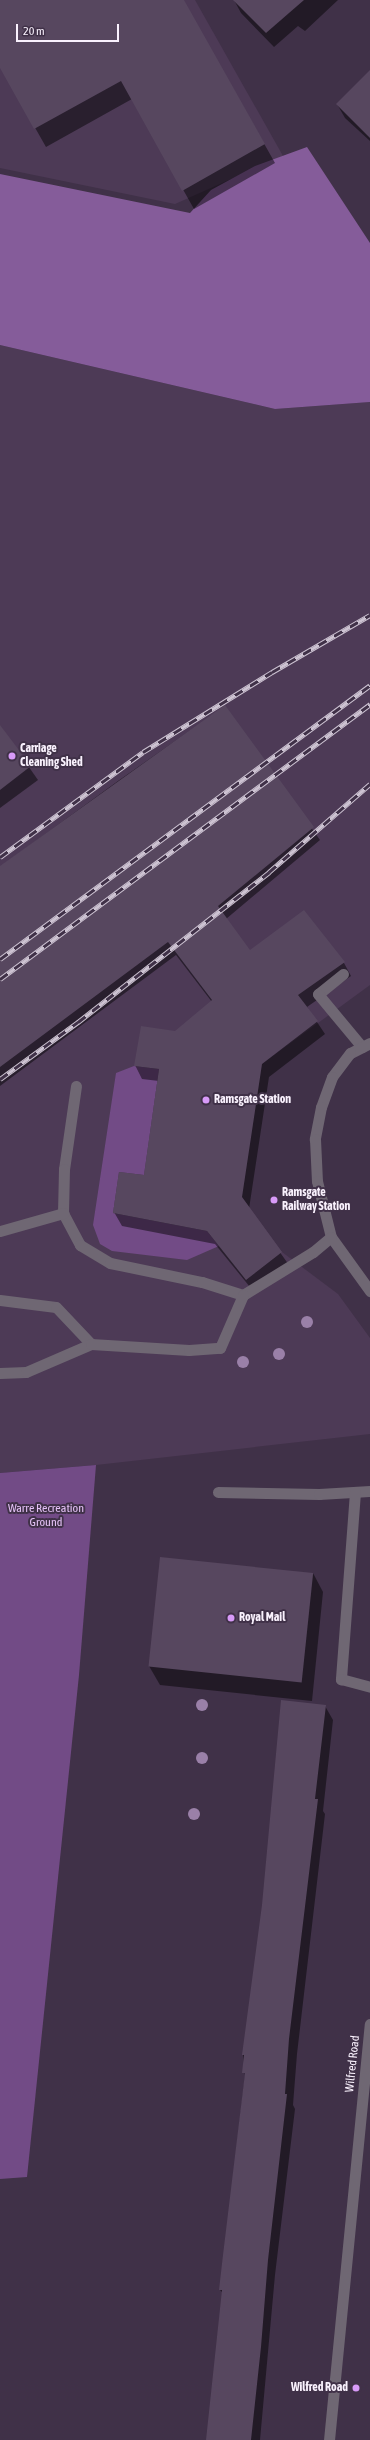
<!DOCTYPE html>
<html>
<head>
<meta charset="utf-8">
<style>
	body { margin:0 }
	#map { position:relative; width:370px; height:2440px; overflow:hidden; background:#403148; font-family:"Asap Condensed",sans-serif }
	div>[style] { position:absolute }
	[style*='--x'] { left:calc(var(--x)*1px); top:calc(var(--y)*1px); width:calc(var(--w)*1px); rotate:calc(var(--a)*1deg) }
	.built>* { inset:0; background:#4d3a56 }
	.green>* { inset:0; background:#724b86 }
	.forest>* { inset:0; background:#855c9a }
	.shadow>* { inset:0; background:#0007 }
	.building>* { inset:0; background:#57475f; transform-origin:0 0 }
	.service>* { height:11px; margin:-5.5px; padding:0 5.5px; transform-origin:5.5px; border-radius:5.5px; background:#6f6773 }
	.minor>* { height:11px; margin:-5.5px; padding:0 5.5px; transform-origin:5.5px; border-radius:5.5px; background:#6f6773 }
	.rail>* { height:4.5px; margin-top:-2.25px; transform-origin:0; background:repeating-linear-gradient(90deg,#403148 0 9px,#cdc3d2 0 18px); box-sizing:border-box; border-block:1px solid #cdc3d2 }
	.trees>* { width:12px; height:12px; margin:-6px; border-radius:50%; background:#9a80a8 }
	.dots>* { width:11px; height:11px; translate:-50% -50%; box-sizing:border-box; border:2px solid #403148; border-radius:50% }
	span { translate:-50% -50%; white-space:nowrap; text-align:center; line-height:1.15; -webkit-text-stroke:4px #403148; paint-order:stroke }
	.poi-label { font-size:12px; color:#f9f1fd; font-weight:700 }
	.left { translate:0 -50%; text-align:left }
	.right { translate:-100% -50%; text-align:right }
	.park-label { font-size:12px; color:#e4c1f6 }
	.street-label { font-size:12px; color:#f9f1fd }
	.scale { position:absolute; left:16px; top:24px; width:103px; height:18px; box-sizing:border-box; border:2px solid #f9f1fd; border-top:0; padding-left:5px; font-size:12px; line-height:14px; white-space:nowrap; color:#f9f1fd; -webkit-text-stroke:3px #403148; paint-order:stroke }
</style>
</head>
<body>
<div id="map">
	<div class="built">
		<i style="clip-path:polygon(0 0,195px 0,283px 156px,175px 204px,0 168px)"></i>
		<i style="clip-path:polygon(0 345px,275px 409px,370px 402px,370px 985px,262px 1064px,242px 1197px,282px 1252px,338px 1294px,370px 1338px,370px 1434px,96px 1465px,0 1473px)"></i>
	</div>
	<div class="green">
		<i style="clip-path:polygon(134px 1066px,159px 1069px,144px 1175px,119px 1172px,113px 1213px,207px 1231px,219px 1246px,187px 1260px,112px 1251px,100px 1244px,93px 1225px,116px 1073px)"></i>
		<i style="clip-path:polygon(96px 1465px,79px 1675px,27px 2177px,0 2179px,0 1473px)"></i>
	</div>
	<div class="forest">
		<i style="clip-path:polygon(307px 147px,370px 243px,370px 402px,275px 409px,0 345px,0 174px,190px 213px,211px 190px,255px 166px)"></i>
	</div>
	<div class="shadow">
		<i style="clip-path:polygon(0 0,183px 0,275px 163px,194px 209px,132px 99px,46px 147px,0 66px)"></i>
		<i style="clip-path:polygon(234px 0,338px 0,305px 31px,298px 26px,274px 47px,241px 13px)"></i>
		<i style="clip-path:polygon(370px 91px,370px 141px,345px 118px,337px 104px)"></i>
		<i style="clip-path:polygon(225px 706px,320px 840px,226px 919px,250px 952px,344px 963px,351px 976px,307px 1007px,325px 1034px,269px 1077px,249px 1209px,289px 1265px,254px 1292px,215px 1244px,122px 1226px,114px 1212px,145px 1176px,159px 1081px,142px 1079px,135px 1065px,212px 1002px,176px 955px,0 1086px,0 867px,118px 781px)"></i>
		<i style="clip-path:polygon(0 726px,38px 780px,0 808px)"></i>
		<i style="clip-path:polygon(313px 1573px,323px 1592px,312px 1701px,160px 1685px,149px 1666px)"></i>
		<i style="clip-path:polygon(325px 1706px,333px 1720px,323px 1811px,325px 1814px,297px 2054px,293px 2105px,295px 2109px,275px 2275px,260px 2440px,207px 2440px,223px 2293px,220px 2290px,245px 2076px,243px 2055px)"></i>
	</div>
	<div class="building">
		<i style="clip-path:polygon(0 0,184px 0,265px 144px,182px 191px,121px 81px,34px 129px,0 68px)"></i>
		<i style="clip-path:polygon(233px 0,304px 0,266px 33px)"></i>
		<i style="clip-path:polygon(370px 70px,370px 138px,336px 104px)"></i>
		<i style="clip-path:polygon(225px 705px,314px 827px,218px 906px,250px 950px,304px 910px,345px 962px,298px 995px,318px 1021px,262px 1064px,242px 1197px,282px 1252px,246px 1280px,207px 1231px,113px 1213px,119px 1172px,144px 1175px,159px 1069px,134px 1066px,141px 1026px,175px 1031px,212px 1000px,168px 942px,0 1067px,0 866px)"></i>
		<i style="clip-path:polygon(0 725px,31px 766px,0 790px)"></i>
		<i style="left:160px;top:1557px;width:154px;height:110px;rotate:6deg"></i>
		<i style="clip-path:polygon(281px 1700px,326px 1705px,315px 1799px,318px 1799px,289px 2039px,285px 2094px,287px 2094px,268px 2260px,261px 2347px,251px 2440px,206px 2440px,222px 2290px,219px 2290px,223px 2255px,245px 2073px,242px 2073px,244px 2055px,242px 2055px,262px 1905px)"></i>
	</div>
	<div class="service">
		<i style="--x:343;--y:974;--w:32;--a:141"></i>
		<i style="--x:318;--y:994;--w:69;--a:50.3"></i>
		<i style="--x:370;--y:1043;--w:22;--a:153"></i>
		<i style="--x:350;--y:1053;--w:30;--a:127"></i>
		<i style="--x:332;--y:1077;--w:32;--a:110"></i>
		<i style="--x:321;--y:1107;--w:33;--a:101"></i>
		<i style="--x:315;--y:1139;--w:42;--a:87.3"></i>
		<i style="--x:317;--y:1181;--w:58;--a:76"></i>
		<i style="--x:331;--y:1237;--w:67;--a:54.2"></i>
		<i style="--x:76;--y:1086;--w:84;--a:98.2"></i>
		<i style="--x:64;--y:1169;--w:44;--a:91.3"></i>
		<i style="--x:63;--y:1213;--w:36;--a:62"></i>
		<i style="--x:80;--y:1245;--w:35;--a:31"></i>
		<i style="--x:110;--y:1263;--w:94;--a:11.7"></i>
		<i style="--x:202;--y:1282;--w:43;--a:17.6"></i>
		<i style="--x:243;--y:1295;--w:82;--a:-31.6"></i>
		<i style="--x:313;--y:1252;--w:23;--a:-40"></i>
		<i style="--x:0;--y:1231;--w:66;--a:-15.9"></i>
		<i style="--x:0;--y:1300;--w:56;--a:7.1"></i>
		<i style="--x:56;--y:1307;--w:51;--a:46.6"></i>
		<i style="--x:0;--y:1373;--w:26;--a:-2"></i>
		<i style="--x:26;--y:1372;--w:71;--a:-23.3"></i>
		<i style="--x:91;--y:1344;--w:98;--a:3.5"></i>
		<i style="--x:189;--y:1350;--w:31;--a:-4"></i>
		<i style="--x:220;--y:1348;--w:58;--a:-66.5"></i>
		<i style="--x:218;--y:1492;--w:101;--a:1.1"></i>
		<i style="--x:319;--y:1494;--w:51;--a:-3.4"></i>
		<i style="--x:355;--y:1492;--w:188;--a:94.3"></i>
		<i style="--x:341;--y:1679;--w:30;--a:15"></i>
	</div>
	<div class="minor">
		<i style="--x:329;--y:2440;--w:418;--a:-84.4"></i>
	</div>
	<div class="rail">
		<i style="--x:0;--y:857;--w:177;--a:-36.3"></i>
		<i style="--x:143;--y:752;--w:152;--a:-31.8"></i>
		<i style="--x:272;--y:672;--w:113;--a:-30.2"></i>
		<i style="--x:0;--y:959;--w:460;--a:-36.5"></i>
		<i style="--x:0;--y:979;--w:461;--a:-36.6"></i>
		<i style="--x:0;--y:1079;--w:97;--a:-36.2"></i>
		<i style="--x:78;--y:1022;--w:243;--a:-38.1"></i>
		<i style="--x:269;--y:872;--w:134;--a:-41.1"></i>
	</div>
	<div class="trees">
		<i style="left:307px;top:1322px"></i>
		<i style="left:279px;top:1354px"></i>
		<i style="left:243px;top:1362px"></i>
		<i style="left:202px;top:1705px"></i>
		<i style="left:202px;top:1758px"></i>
		<i style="left:194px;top:1814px"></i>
	</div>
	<div class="dots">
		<i style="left:12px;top:756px;background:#d89af8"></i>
		<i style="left:206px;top:1100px;background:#d89af8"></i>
		<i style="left:274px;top:1200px;background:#d89af8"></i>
		<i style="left:231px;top:1618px;background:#d89af8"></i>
		<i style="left:356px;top:2388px;background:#d89af8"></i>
	</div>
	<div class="poi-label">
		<span class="left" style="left:20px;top:756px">Carriage<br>Cleaning Shed</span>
		<span class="left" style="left:214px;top:1100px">Ramsgate Station</span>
		<span class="left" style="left:282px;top:1200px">Ramsgate<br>Railway Station</span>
		<span class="left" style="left:239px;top:1618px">Royal Mail</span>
		<span class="right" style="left:348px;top:2388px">Wilfred Road</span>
	</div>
	<div class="park-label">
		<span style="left:46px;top:1516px">Warre Recreation<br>Ground</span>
	</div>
	<div class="street-label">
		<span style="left:353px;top:2064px;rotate:-84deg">Wilfred Road</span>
	</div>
	<div class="scale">20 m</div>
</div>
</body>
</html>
